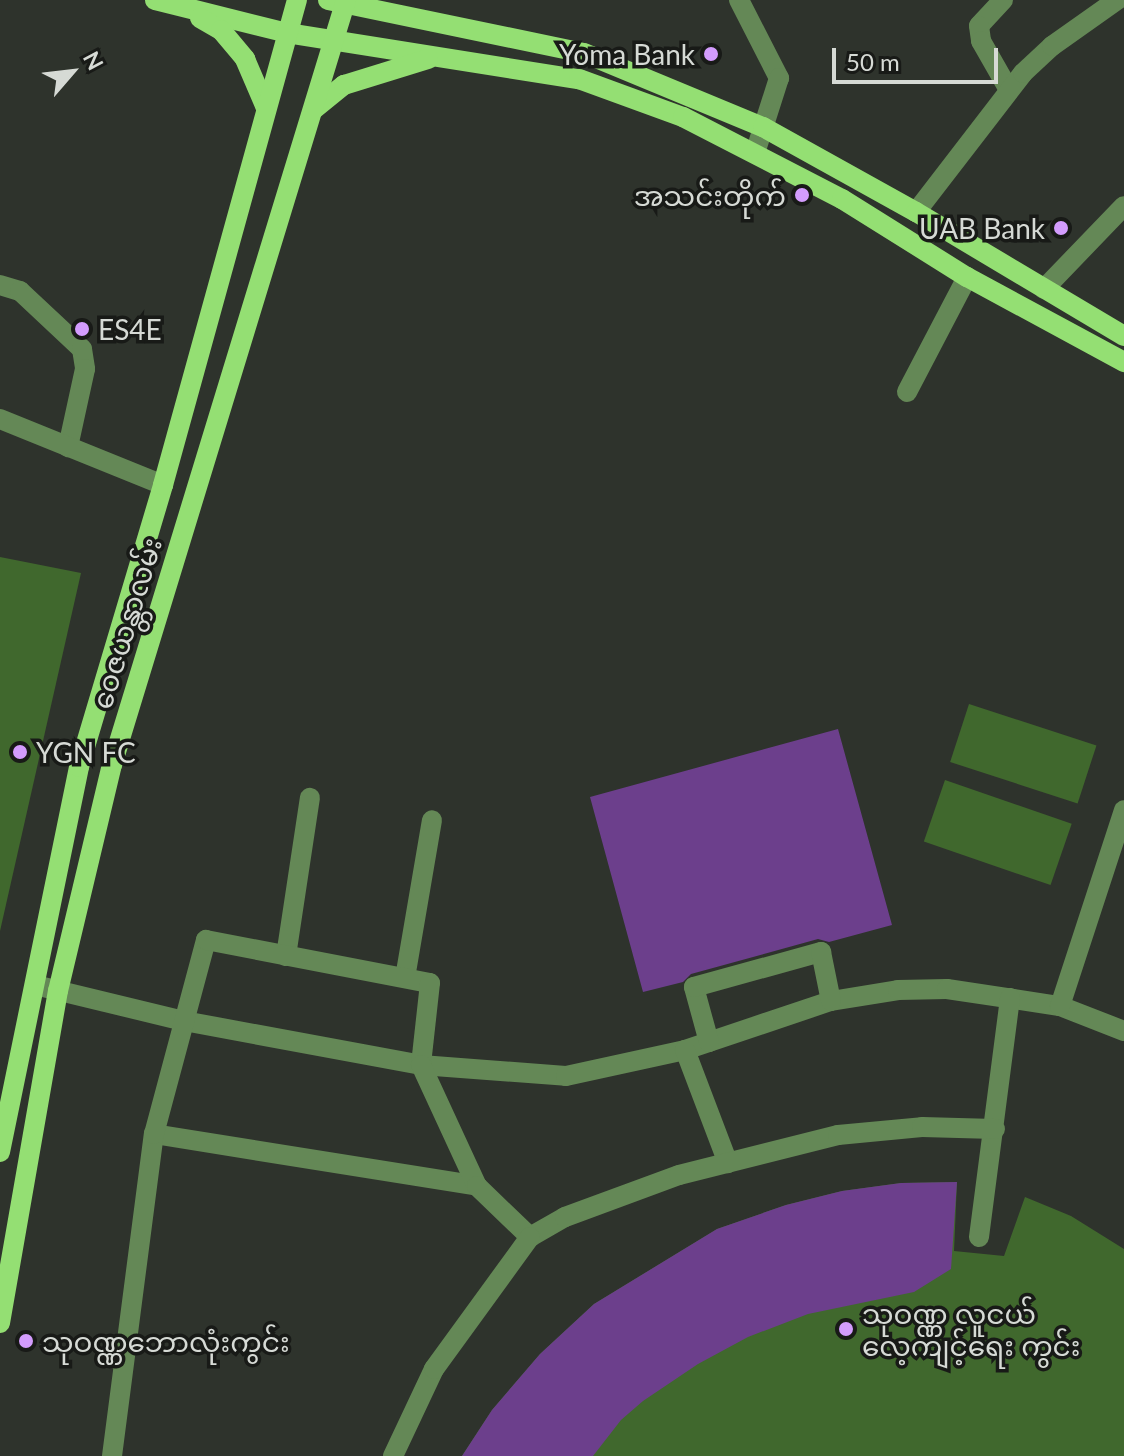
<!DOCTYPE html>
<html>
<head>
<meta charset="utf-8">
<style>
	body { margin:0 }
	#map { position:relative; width:1124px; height:1456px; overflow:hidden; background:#2e332c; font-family:Lato,"Noto Sans Myanmar",sans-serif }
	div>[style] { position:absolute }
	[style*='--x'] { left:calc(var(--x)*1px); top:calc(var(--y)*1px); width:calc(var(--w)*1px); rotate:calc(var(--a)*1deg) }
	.green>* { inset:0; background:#40682d; transform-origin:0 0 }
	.building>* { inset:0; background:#6c3f8c }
	.minor>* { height:20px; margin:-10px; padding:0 10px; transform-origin:10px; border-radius:10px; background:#648856 }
	.major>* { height:20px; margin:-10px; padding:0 10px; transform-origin:10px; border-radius:10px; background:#94df73 }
	.dots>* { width:22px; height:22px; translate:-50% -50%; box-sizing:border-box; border:4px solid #181a17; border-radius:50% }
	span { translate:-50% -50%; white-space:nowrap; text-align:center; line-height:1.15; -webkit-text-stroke:7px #181a17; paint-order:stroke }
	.poi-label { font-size:28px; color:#d6dad5 }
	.right { translate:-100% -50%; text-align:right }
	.left { translate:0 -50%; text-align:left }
	.street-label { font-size:28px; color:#d6dad5 }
	.north { position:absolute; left:32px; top:32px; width:80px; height:80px; -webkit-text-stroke:6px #181a17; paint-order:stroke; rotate:62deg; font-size:22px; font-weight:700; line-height:32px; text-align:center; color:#d6dad5 }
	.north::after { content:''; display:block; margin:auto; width:28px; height:36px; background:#d6dad5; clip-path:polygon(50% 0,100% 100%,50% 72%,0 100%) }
	.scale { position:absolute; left:832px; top:48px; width:166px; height:36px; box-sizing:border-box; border:4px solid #d6dad5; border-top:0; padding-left:10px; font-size:24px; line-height:28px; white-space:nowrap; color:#d6dad5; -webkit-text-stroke:6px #181a17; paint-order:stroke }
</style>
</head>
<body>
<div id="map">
	<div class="green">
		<i style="clip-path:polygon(0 557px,81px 573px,0 931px)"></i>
		<i style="left:969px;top:704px;width:134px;height:61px;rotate:18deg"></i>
		<i style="left:945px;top:780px;width:134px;height:65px;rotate:19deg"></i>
		<i style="clip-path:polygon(957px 1182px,954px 1251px,1004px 1256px,1025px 1197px,1071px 1216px,1124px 1249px,1124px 1456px,462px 1456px,492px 1410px,540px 1354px,594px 1304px,717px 1229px,786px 1205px,842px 1191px,901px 1183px)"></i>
	</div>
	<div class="building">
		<i style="clip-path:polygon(838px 729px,892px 925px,829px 942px,818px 939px,691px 974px,683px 982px,643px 992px,590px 797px)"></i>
		<i style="clip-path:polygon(957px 1182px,951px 1269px,914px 1292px,808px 1314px,748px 1337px,698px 1364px,643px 1401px,621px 1420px,593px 1456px,462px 1456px,492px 1410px,540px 1354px,594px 1304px,717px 1229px,786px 1205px,842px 1191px,901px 1183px)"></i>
	</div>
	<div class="minor">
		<i style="--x:739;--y:0;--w:88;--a:62.9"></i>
		<i style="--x:779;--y:78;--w:79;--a:107.7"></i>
		<i style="--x:1003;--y:0;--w:35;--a:133"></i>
		<i style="--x:979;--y:26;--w:15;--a:82"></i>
		<i style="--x:981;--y:41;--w:56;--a:60.3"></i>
		<i style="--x:916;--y:212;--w:175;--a:-52.4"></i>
		<i style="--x:1023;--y:73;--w:40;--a:-43"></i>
		<i style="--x:1052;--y:46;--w:80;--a:-35.3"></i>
		<i style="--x:0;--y:285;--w:21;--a:17"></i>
		<i style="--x:20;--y:291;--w:85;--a:43.1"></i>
		<i style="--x:82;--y:349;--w:20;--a:81"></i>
		<i style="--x:85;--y:369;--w:80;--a:102.3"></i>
		<i style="--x:1044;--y:289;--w:115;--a:-46.1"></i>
		<i style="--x:907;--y:392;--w:130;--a:-62.4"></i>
		<i style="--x:0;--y:419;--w:176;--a:22"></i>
		<i style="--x:286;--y:956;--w:160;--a:-81.4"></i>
		<i style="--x:405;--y:978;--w:160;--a:-80.3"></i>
		<i style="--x:35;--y:985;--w:153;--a:13.6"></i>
		<i style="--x:184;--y:1021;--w:241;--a:10.5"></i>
		<i style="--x:421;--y:1065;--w:145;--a:4.3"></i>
		<i style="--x:566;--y:1076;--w:122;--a:-12.3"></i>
		<i style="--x:685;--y:1050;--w:154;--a:-18.6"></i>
		<i style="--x:831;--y:1001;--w:68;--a:-9.3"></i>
		<i style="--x:898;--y:990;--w:49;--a:-1.2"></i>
		<i style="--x:947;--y:989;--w:114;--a:8.6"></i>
		<i style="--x:1060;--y:1006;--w:69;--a:21.3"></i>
		<i style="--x:1060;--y:1006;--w:206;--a:-71.9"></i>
		<i style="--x:709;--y:1042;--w:57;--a:-105.3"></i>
		<i style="--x:694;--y:987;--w:132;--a:-15.4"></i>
		<i style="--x:821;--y:952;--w:50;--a:78.5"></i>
		<i style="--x:685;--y:1050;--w:121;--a:69.2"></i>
		<i style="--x:154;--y:1134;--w:327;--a:9.1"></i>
		<i style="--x:979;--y:1237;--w:241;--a:-82.6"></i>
		<i style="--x:112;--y:1456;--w:325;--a:-82.6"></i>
		<i style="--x:154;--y:1134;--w:201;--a:-75"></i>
		<i style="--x:206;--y:940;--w:228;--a:10.9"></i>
		<i style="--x:430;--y:983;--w:82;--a:96.3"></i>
		<i style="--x:421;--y:1065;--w:133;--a:65.2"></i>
		<i style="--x:477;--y:1186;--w:74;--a:43.9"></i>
		<i style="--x:530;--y:1237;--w:40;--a:-29.7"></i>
		<i style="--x:565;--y:1217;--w:121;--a:-20.2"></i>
		<i style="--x:679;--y:1175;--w:164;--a:-14.1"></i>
		<i style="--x:838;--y:1135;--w:84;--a:-5.4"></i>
		<i style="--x:922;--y:1127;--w:73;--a:1.6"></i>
		<i style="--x:393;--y:1456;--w:96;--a:-64.8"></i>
		<i style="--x:434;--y:1369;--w:163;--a:-54"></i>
	</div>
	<div class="major">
		<i style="--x:155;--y:0;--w:136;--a:14"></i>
		<i style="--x:287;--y:33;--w:296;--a:9"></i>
		<i style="--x:579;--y:79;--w:111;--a:20.1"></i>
		<i style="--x:683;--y:117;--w:179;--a:27.3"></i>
		<i style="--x:842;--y:199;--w:147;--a:32"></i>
		<i style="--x:967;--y:277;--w:179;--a:28.4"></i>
		<i style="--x:328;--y:0;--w:261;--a:11.7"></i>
		<i style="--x:584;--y:53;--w:194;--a:22.5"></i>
		<i style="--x:763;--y:127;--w:175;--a:29.1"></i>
		<i style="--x:916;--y:212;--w:242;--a:30.8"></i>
		<i style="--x:200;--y:18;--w:24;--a:30"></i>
		<i style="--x:221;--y:30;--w:38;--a:50"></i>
		<i style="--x:245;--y:59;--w:53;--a:66.8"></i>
		<i style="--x:313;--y:110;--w:40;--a:-39"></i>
		<i style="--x:344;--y:85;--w:88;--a:-17.2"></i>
		<i style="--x:0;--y:1152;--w:393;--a:-78.4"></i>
		<i style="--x:79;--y:767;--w:294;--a:-73.4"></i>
		<i style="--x:163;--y:485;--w:503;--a:-74.56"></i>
		<i style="--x:0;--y:1323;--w:337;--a:-80.1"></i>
		<i style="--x:58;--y:991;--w:232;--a:-76.6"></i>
		<i style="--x:112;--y:765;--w:800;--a:-72.99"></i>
	</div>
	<div class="dots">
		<i style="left:711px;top:54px;background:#d39cfd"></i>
		<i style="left:802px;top:195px;background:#d39cfd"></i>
		<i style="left:1061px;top:228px;background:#d39cfd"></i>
		<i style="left:82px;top:329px;background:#d39cfd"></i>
		<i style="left:20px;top:752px;background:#d39cfd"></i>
		<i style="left:846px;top:1329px;background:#d39cfd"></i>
		<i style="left:26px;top:1341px;background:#d39cfd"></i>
	</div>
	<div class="poi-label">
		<span class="right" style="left:695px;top:54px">Yoma Bank</span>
		<span class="right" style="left:786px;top:195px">အသင်းတိုက်</span>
		<span class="right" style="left:1045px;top:228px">UAB Bank</span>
		<span class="left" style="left:98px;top:329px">ES4E</span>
		<span class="left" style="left:36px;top:752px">YGN FC</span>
		<span class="left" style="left:862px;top:1329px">သုဝဏ္ဏ လူငယ်<br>လေ့ကျင့်ရေး ကွင်း</span>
		<span class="left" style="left:42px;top:1341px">သုဝဏ္ဏဘောလုံးကွင်း</span>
	</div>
	<div class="street-label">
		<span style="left:126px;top:623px;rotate:-73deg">ဝေဇယန္တာလမ်း</span>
	</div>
	<div class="north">N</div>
	<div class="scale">50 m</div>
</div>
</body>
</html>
